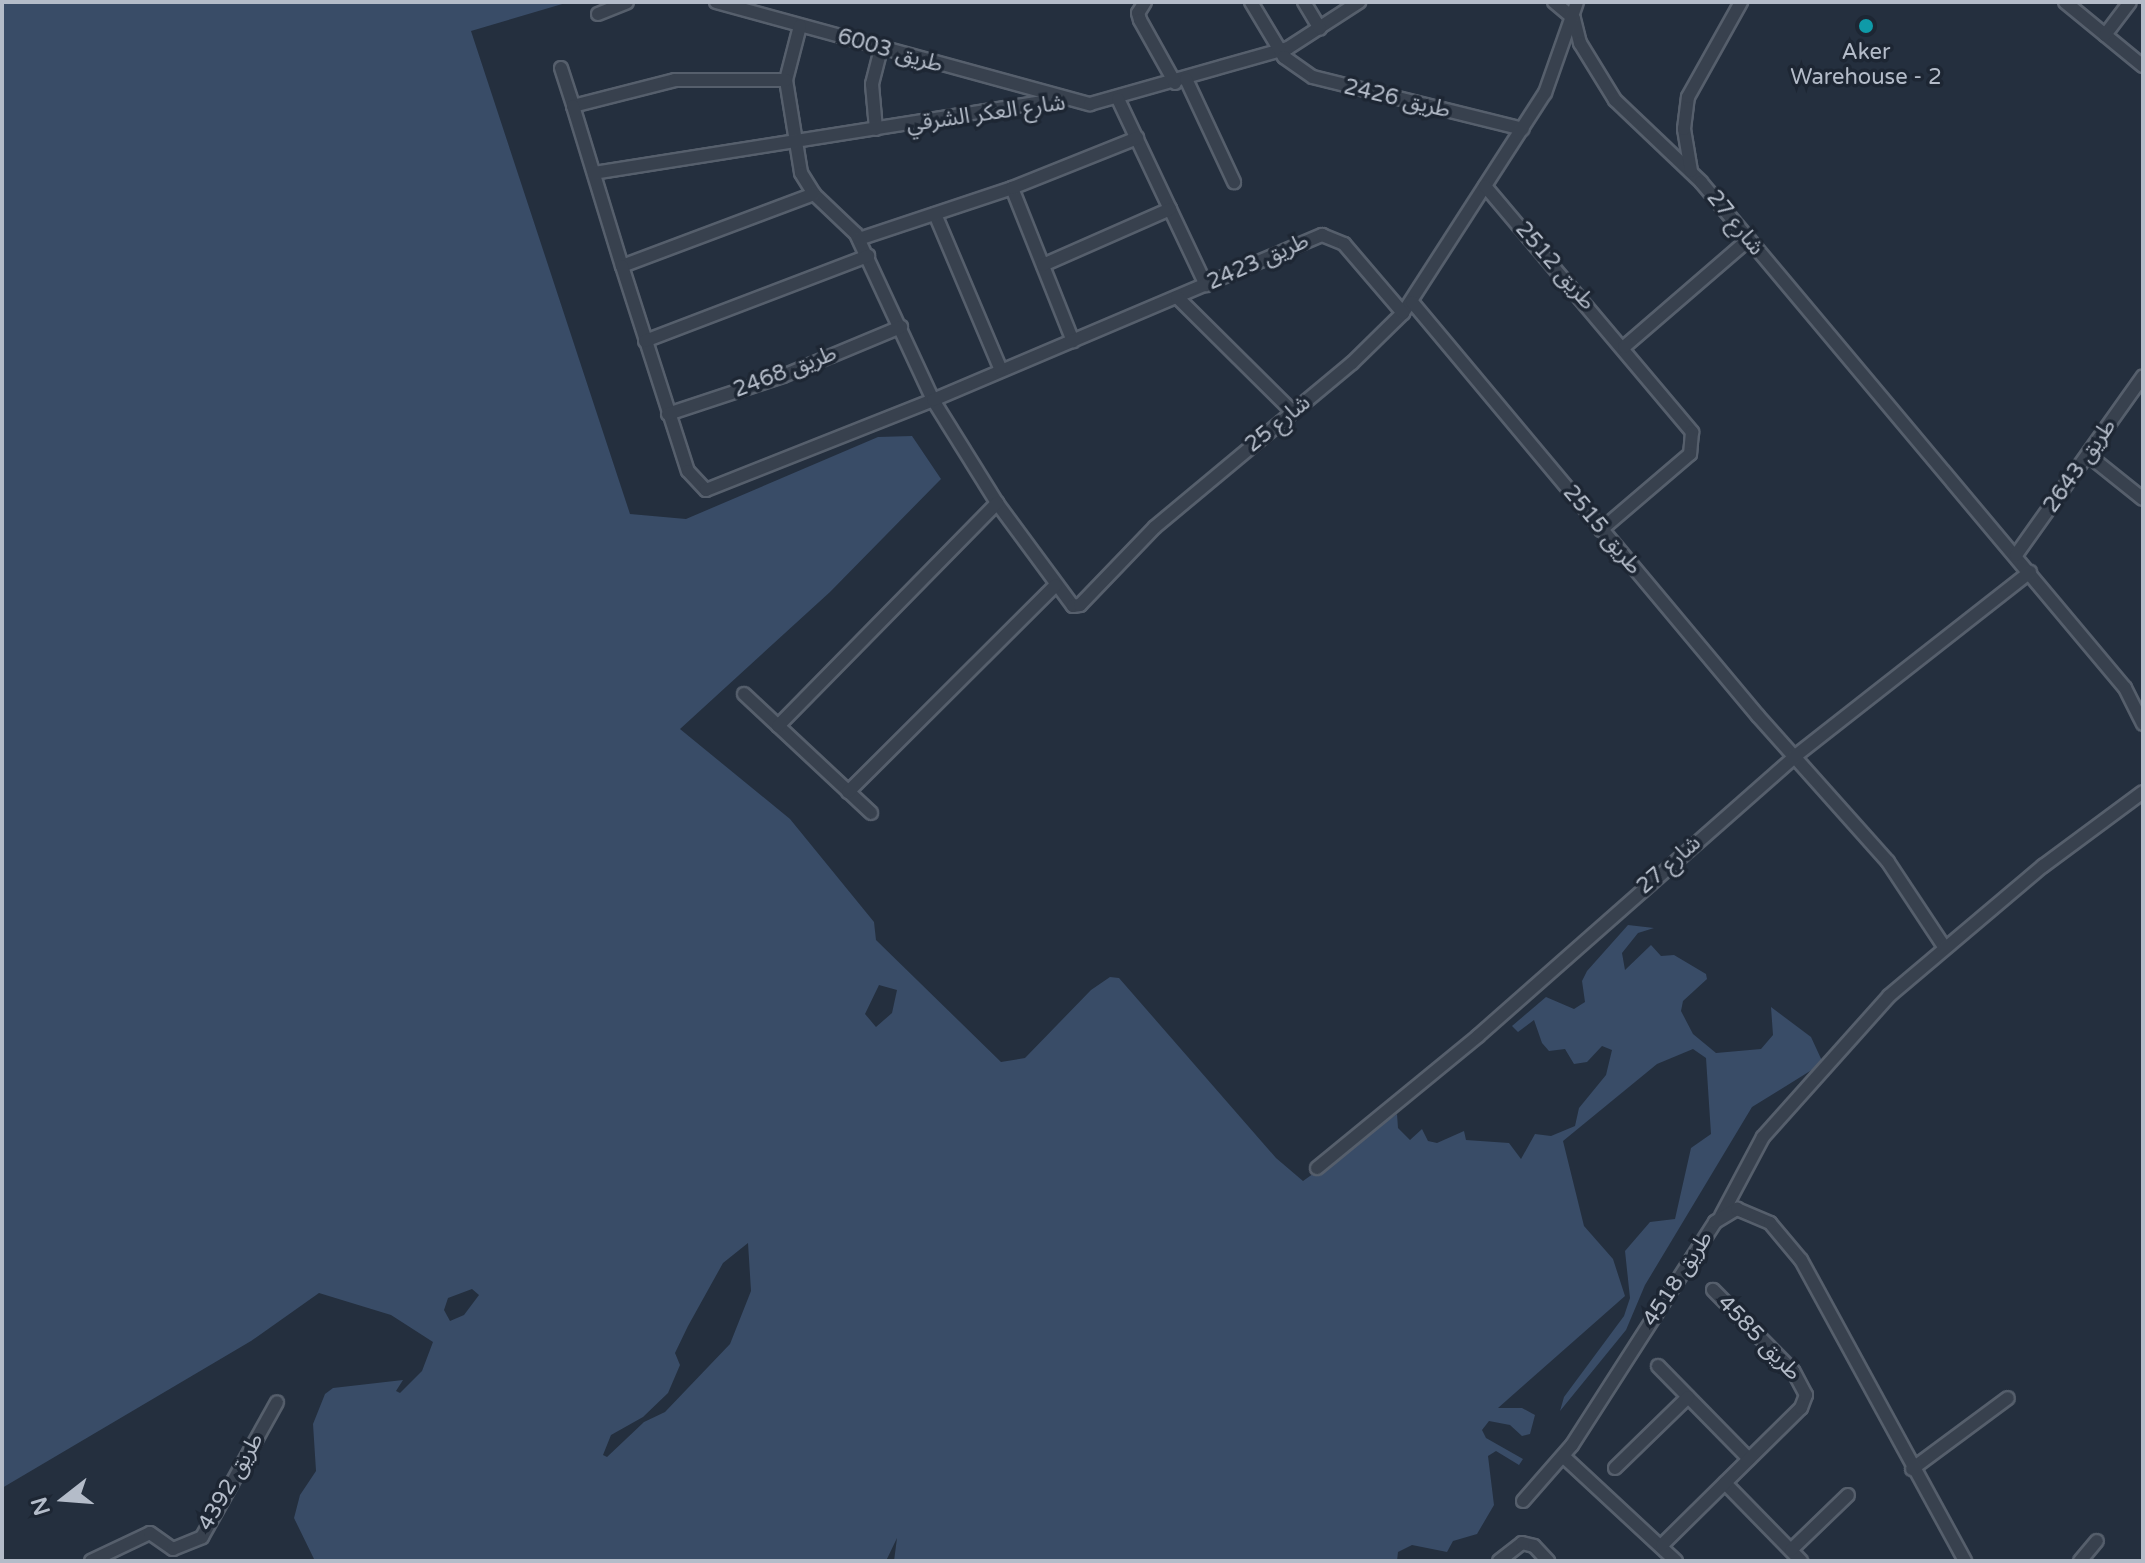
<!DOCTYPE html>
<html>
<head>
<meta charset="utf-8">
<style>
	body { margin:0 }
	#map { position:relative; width:2145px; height:1563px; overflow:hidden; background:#242f3e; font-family:"Varela Round","Noto Sans Arabic",sans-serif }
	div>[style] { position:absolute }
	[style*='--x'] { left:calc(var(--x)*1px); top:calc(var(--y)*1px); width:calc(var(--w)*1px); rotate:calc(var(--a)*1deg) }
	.water>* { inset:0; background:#394c67 }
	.roads { filter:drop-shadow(2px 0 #565f6c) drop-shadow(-2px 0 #565f6c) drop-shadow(0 2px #565f6c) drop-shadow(0 -2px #565f6c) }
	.minor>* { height:12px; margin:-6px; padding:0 6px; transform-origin:6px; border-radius:6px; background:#38414e }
	.dots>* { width:22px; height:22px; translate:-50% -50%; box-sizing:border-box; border:4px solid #1d2633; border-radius:50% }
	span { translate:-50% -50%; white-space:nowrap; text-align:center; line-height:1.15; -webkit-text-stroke:7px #1d2633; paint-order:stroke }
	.street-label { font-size:22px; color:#b4bcc9 }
	.poi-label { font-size:22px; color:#b4bcc9 }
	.frame { position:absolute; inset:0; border:4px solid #b4bcc9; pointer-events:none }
	.north { position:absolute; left:24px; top:1459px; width:80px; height:80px; -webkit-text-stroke:6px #1d2633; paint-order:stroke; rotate:253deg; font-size:22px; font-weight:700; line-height:32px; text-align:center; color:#b4bcc9 }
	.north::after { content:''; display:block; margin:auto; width:28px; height:36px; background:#b4bcc9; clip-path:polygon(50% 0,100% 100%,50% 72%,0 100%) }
</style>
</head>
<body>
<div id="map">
	<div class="water">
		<i style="clip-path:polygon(evenodd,2px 2px,569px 2px,471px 31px,630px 514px,686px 519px,878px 437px,912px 436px,941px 479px,830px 592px,680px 729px,790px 819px,874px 922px,876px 940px,1001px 1062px,1025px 1058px,1091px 990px,1110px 977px,1119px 978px,1276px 1158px,1303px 1181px,1397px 1114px,1398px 1128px,1410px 1140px,1422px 1129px,1428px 1141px,1437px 1143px,1464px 1131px,1466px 1140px,1509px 1143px,1521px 1159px,1535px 1134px,1551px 1136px,1575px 1126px,1579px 1108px,1606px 1075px,1612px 1050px,1602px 1046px,1587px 1062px,1574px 1064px,1565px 1049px,1549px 1051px,1542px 1043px,1534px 1020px,1518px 1032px,1512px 1026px,1546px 997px,1574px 1009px,1585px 1002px,1582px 981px,1587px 971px,1628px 925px,1654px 928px,1638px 933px,1622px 953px,1625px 970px,1651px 945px,1661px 956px,1674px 955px,1706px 974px,1707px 979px,1683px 1001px,1681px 1011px,1693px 1034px,1716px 1053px,1761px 1049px,1773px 1035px,1771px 1007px,1811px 1037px,1823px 1063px,1752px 1107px,1645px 1285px,1626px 1330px,1560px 1411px,1564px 1397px,1624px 1316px,1630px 1298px,1625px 1251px,1650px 1222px,1675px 1219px,1691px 1148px,1711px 1134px,1706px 1058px,1693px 1049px,1657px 1064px,1563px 1141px,1584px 1226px,1613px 1259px,1625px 1296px,1498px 1408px,1522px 1408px,1535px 1415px,1530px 1434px,1522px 1436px,1510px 1425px,1489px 1421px,1482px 1430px,1486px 1438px,1523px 1459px,1519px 1465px,1496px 1451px,1488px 1456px,1494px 1505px,1477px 1534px,1453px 1541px,1447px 1552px,1412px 1545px,1398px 1552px,1397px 1561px,894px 1561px,897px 1538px,886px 1561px,315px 1561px,294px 1518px,300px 1495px,316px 1471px,313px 1424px,325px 1394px,333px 1388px,403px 1380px,396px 1391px,400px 1393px,422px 1371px,433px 1342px,391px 1315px,319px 1293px,251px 1341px,2px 1488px,2px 2px,879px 985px,897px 990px,892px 1013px,876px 1027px,865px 1014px,879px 985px,2px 2px,748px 1243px,751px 1291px,730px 1344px,665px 1412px,644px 1422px,607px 1457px,603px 1455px,611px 1435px,643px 1417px,668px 1393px,680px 1365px,675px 1353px,688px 1326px,723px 1263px,748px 1243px,2px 2px,472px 1289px,479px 1295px,464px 1315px,450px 1321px,444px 1310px,448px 1298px,472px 1289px)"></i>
	</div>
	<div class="roads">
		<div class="minor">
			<i style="--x:716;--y:2;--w:388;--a:15.3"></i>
			<i style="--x:1090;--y:104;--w:206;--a:-15.8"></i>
			<i style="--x:1288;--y:48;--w:85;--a:-32.9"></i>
			<i style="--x:1145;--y:2;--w:13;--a:122"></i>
			<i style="--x:1138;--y:13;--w:7;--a:74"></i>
			<i style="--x:1140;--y:20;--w:72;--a:60.9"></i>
			<i style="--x:1251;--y:2;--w:64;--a:59"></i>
			<i style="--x:1284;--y:57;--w:35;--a:35"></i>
			<i style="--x:1313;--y:77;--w:216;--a:13.9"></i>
			<i style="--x:1304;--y:2;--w:31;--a:59"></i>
			<i style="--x:1554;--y:2;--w:26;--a:40"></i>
			<i style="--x:1574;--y:19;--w:25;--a:76"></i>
			<i style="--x:1580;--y:43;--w:67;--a:58.4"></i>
			<i style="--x:1615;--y:100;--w:119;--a:43.6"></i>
			<i style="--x:1701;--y:182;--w:660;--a:50.04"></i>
			<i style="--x:2125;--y:688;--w:40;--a:63.4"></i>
			<i style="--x:2065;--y:2;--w:101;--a:39.4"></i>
			<i style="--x:598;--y:14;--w:31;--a:-22"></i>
			<i style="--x:800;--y:26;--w:56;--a:104.5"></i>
			<i style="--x:786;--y:80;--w:94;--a:80.8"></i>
			<i style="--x:801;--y:173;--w:25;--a:58"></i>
			<i style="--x:814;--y:194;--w:58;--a:43.6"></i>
			<i style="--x:856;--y:234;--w:183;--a:65.1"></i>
			<i style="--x:933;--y:400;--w:121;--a:58.1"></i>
			<i style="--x:997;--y:503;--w:128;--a:53.6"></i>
			<i style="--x:1073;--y:606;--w:7;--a:-8"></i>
			<i style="--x:1080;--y:605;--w:108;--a:-46.1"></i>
			<i style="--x:1155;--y:527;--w:256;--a:-39.8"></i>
			<i style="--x:1352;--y:363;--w:71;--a:-44.4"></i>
			<i style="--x:1403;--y:313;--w:262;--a:-57.2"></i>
			<i style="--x:1545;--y:93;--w:96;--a:-70.6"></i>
			<i style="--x:2105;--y:35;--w:41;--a:-52.9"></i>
			<i style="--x:561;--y:68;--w:40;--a:72"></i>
			<i style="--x:573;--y:106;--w:105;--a:-14.3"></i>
			<i style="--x:675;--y:80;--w:111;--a:0"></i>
			<i style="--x:1186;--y:79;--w:114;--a:65"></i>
			<i style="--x:1118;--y:99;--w:206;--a:64.7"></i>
			<i style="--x:573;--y:106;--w:167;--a:73"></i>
			<i style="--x:876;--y:129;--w:45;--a:-95.1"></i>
			<i style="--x:872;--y:84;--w:40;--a:-75.6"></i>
			<i style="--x:1691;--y:171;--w:43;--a:-99.5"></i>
			<i style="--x:1684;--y:129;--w:32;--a:-83"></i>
			<i style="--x:1688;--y:97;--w:109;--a:-60.8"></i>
			<i style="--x:594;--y:173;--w:469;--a:-9"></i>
			<i style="--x:1485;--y:186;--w:322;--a:49.9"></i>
			<i style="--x:1692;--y:432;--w:22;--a:95"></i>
			<i style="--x:1690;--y:454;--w:117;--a:139.5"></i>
			<i style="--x:1012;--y:188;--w:165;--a:68.3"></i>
			<i style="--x:814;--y:194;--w:205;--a:159.4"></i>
			<i style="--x:622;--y:266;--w:215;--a:72.2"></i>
			<i style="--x:688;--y:471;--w:26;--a:47"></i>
			<i style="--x:706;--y:490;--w:244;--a:-21.6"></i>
			<i style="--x:933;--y:400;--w:423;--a:-23"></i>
			<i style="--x:1322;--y:235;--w:24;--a:22"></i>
			<i style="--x:1344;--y:244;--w:91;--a:49.5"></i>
			<i style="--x:935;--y:214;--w:169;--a:67.1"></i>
			<i style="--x:859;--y:239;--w:161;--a:-18.4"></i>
			<i style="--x:1012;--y:188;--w:135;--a:-21.8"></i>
			<i style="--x:1043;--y:265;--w:139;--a:-23.8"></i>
			<i style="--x:1177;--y:297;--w:163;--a:44.8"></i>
			<i style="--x:1412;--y:302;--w:540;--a:50.11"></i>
			<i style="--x:1758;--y:716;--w:195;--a:48.3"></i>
			<i style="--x:1888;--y:862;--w:103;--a:56.5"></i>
			<i style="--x:645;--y:341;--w:239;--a:-20.9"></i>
			<i style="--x:1624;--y:347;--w:164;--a:-40.8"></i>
			<i style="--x:668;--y:414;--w:121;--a:-18.3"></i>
			<i style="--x:783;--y:376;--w:128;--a:-22.6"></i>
			<i style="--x:2088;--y:455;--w:70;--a:38.7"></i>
			<i style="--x:2016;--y:555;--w:219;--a:-54.6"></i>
			<i style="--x:744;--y:694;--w:174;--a:43.1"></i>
			<i style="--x:778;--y:726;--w:313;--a:-45.5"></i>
			<i style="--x:848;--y:792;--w:293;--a:-44.9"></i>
			<i style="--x:1317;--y:1168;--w:208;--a:-39.3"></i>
			<i style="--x:1478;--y:1036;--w:422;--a:-41.4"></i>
			<i style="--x:1794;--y:757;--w:300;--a:-38.1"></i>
			<i style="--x:1721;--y:1216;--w:89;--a:-62"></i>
			<i style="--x:1763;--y:1137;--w:189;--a:-48.2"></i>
			<i style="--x:1889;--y:996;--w:202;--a:-40.2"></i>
			<i style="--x:2043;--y:866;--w:124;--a:-36.5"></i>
			<i style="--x:1658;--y:1366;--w:130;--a:45.6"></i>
			<i style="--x:1564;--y:1457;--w:153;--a:42.9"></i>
			<i style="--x:1615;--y:1468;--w:102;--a:-44.2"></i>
			<i style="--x:1912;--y:1469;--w:119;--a:-36.5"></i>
			<i style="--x:1725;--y:1483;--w:109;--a:45.7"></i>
			<i style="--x:1523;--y:1501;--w:74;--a:-48.8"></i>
			<i style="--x:1572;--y:1445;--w:265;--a:-57.3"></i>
			<i style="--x:1715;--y:1222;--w:26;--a:-31"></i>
			<i style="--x:1737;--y:1209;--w:36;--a:23"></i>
			<i style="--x:1770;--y:1223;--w:48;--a:50"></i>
			<i style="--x:1801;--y:1260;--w:343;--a:61.4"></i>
			<i style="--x:1662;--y:1545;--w:195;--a:-44.6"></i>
			<i style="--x:1801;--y:1408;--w:14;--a:-69"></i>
			<i style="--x:1806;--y:1395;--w:27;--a:-118"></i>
			<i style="--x:1793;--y:1371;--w:114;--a:-134.6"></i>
			<i style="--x:1791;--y:1550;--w:79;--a:-44"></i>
			<i style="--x:91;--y:1561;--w:65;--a:-25.4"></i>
			<i style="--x:150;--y:1533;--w:28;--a:35"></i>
			<i style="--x:173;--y:1549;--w:31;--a:-22"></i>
			<i style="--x:202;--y:1537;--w:154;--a:-60.9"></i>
			<i style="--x:1499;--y:1561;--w:29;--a:-38"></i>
			<i style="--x:1522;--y:1543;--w:12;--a:14"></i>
			<i style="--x:1534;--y:1546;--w:21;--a:47"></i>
			<i style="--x:2080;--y:1561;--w:26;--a:-50"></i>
		</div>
	</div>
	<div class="dots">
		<i style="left:1866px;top:26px;background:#0f9aa8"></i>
	</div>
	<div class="street-label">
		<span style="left:890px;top:51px;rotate:16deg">طريق 6003</span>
		<span style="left:1397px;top:99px;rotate:13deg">طريق 2426</span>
		<span style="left:986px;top:114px;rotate:-8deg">شارع العكر الشرقي</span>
		<span style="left:1735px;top:223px;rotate:51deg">شارع 27</span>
		<span style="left:1258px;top:262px;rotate:-24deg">طريق 2423</span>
		<span style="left:1555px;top:266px;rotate:49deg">طريق 2512</span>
		<span style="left:785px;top:372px;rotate:-21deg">طريق 2468</span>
		<span style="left:1278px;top:424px;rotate:-39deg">شارع 25</span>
		<span style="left:2080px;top:466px;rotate:-55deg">طريق 2643</span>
		<span style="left:1602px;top:530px;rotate:50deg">طريق 2515</span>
		<span style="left:1669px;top:865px;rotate:-41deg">شارع 27</span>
		<span style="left:1678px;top:1279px;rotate:-57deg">طريق 4518</span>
		<span style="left:1759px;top:1338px;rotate:46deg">طريق 4585</span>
		<span style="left:231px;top:1482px;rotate:-60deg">طريق 4392</span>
	</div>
	<div class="poi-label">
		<span style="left:1866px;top:65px">Aker<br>Warehouse - 2</span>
	</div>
	<div class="frame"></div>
	<div class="north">N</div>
</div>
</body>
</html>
